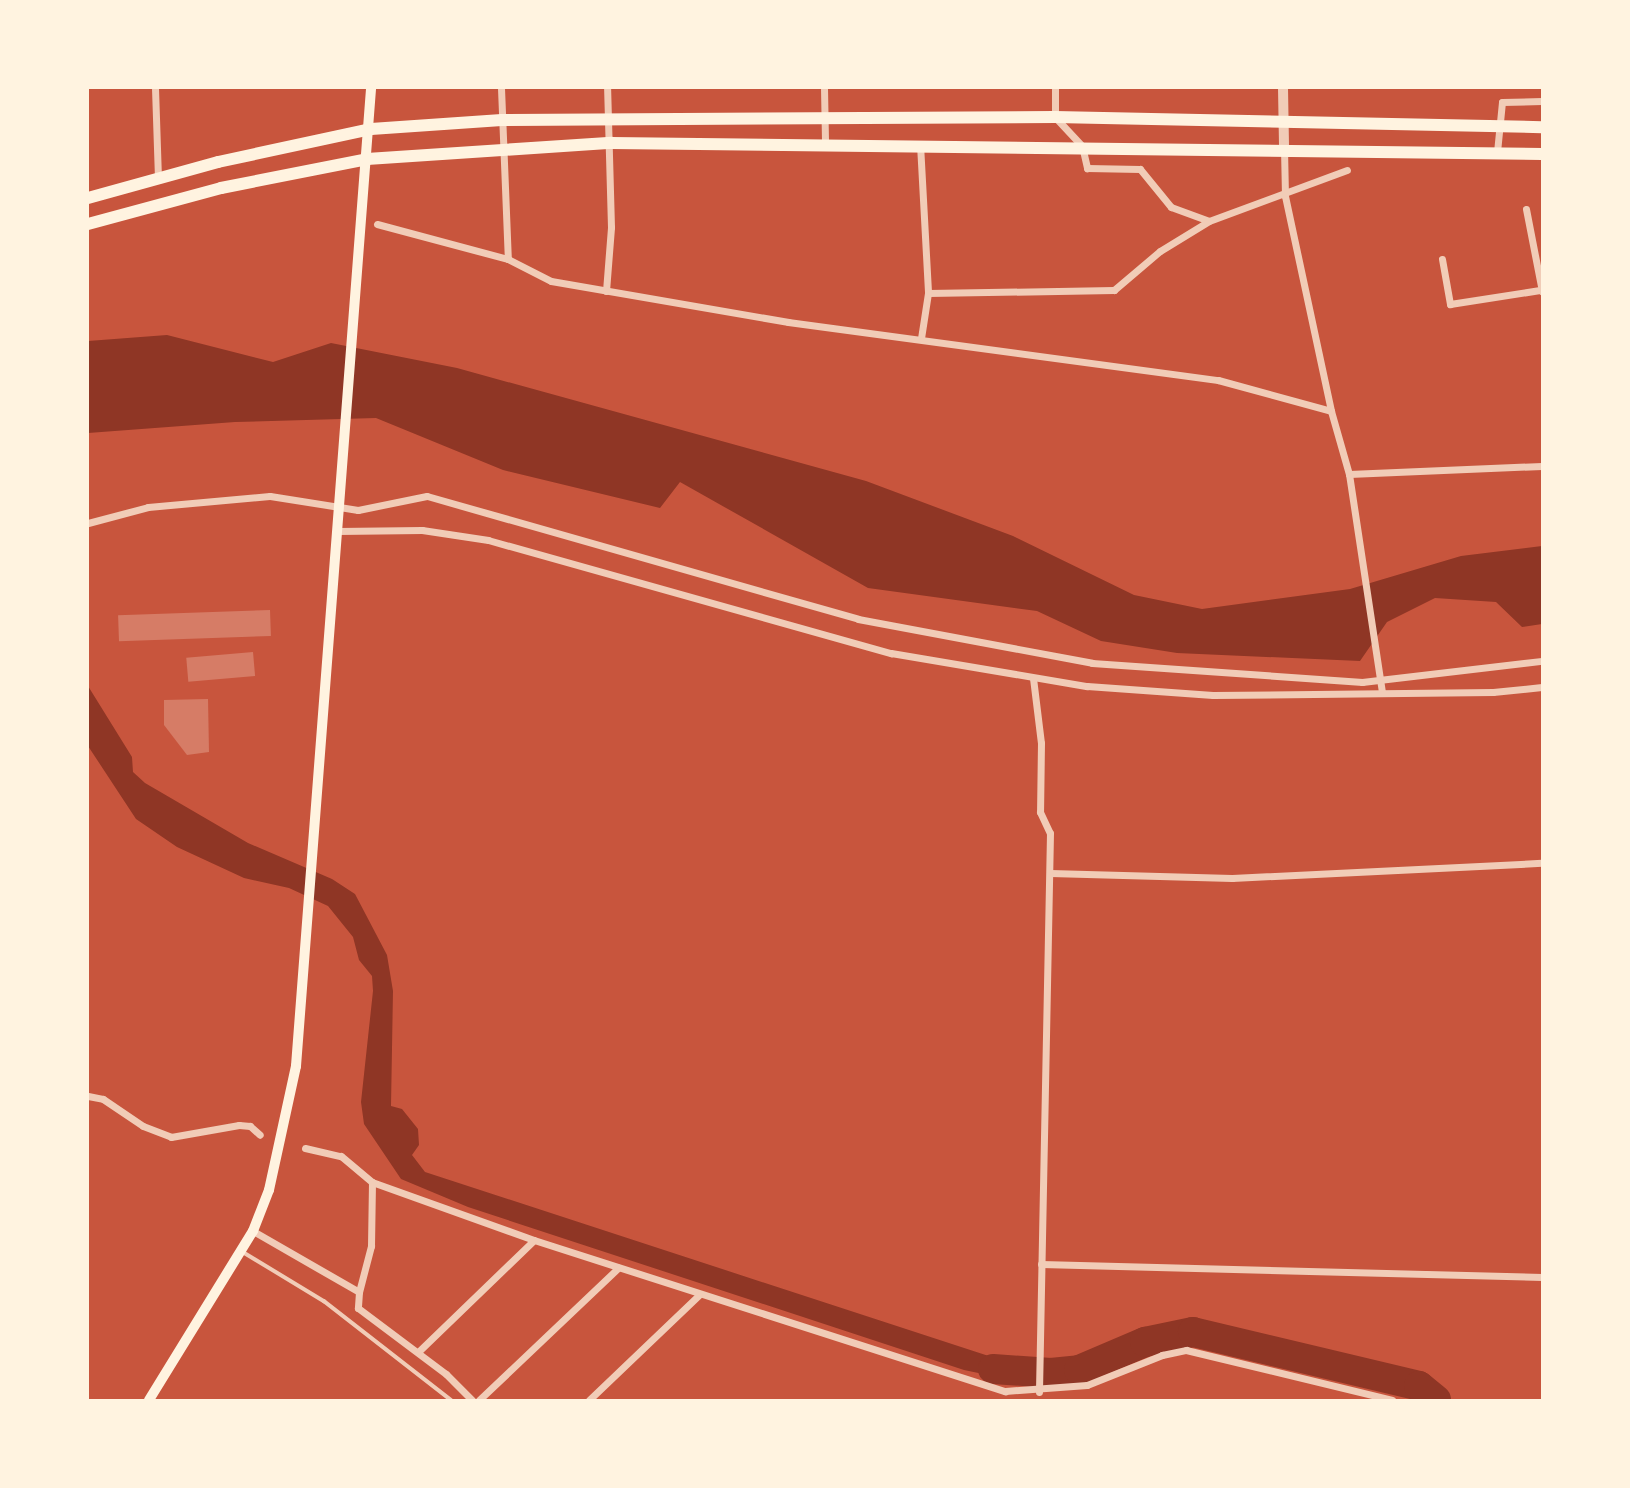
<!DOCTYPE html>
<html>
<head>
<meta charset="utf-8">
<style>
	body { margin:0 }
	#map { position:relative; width:1630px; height:1488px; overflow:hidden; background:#c8553d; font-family:Roboto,sans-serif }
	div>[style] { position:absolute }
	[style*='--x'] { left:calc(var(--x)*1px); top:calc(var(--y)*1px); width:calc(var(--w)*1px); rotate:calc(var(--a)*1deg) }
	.water>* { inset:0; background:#8f3625 }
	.river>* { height:30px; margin:-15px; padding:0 15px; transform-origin:15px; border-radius:15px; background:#8f3625 }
	.building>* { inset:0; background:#d67c66; transform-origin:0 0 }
	.service>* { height:3.5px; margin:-1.75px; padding:0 1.75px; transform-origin:1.75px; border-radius:1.75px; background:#f1ccb7 }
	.minor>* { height:7px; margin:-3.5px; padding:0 3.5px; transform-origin:3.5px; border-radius:3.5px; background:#f1ccb7 }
	.tertiary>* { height:10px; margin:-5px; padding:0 5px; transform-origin:5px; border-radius:5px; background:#f1ccb7 }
	.secondary>* { height:10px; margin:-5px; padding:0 5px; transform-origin:5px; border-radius:5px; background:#fff3e0 }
	.primary>* { height:12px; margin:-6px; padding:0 6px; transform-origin:6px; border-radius:6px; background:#fff3e0 }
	span { translate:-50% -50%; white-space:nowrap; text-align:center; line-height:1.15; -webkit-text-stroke:5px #fff3e0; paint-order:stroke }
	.frame { position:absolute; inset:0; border:89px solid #fff3e0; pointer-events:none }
</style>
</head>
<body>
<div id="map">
	<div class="water">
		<i style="clip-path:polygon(167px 335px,273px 362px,331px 343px,457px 368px,866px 481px,1013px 536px,1134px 595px,1202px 609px,1350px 589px,1461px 556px,1542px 546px,1542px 624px,1522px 627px,1496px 602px,1435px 598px,1387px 622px,1360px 661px,1177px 653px,1101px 641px,1037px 611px,868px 588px,680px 482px,660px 508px,503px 470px,376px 418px,235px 422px,88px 433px,88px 341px)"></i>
		<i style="clip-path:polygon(88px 686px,132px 757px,133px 772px,145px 783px,248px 843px,332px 879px,355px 894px,387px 955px,393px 991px,391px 1106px,402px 1109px,418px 1129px,419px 1145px,412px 1155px,425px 1172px,1004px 1361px,1033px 1364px,1031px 1384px,964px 1370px,468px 1207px,401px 1179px,364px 1124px,361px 1102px,373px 991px,372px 976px,359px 960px,353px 937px,328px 906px,289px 888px,244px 878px,177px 847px,136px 819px,88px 746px)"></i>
	</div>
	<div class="river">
		<i style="--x:993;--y:1369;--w:58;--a:3.9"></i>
		<i style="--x:1051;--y:1373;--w:28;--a:-6"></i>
		<i style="--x:1079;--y:1370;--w:72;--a:-23"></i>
		<i style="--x:1145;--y:1342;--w:49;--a:-11.8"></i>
		<i style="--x:1193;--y:1332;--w:232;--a:13.4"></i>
		<i style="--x:1419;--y:1386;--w:22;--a:39"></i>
	</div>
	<div class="building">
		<i style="left:270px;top:610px;width:26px;height:152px;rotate:88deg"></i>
		<i style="left:253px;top:652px;width:24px;height:67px;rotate:85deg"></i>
		<i style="clip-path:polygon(208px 699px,209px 752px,187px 755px,164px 725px,164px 700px)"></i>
	</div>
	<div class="service">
		<i style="--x:243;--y:1252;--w:95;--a:31.2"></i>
		<i style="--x:324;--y:1301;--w:161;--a:37.9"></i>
	</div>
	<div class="minor">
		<i style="--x:155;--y:88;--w:90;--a:88.1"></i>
		<i style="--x:501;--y:88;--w:171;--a:87.7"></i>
		<i style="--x:824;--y:88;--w:54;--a:88.9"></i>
		<i style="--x:1055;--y:88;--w:29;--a:90"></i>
		<i style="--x:1055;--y:117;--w:40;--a:47"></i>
		<i style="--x:1082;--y:146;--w:23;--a:77"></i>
		<i style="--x:1087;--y:168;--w:53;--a:1.1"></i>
		<i style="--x:1140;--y:169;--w:49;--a:50.8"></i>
		<i style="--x:1171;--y:207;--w:40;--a:20.2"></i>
		<i style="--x:920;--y:144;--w:149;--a:86.9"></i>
		<i style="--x:928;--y:293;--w:46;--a:98.8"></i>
		<i style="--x:1284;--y:148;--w:48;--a:88.8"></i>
		<i style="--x:1285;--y:196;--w:220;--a:77.9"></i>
		<i style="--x:1331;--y:411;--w:66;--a:74.1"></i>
		<i style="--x:1349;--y:474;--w:221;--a:81.4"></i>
		<i style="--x:1497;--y:152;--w:50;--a:-84.3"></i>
		<i style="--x:1502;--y:102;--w:40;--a:-1.4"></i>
		<i style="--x:1526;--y:209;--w:84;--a:79"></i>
		<i style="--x:377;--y:224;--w:136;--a:15"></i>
		<i style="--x:508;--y:259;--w:48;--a:27.1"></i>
		<i style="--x:551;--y:281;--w:241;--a:9.8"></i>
		<i style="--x:788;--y:322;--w:434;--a:7.7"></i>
		<i style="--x:1218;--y:380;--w:117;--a:15.3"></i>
		<i style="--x:1442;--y:259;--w:46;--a:79.9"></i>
		<i style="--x:1450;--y:304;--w:91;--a:-8.8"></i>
		<i style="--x:606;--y:291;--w:64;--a:-85.5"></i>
		<i style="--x:611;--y:227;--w:139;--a:-91.6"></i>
		<i style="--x:928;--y:293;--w:186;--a:-0.9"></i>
		<i style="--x:1114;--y:290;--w:60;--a:-40.3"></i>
		<i style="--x:1160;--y:251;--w:57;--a:-31.5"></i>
		<i style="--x:1209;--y:221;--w:147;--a:-20.3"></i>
		<i style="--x:1349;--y:474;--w:193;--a:-2.4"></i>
		<i style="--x:88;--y:523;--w:62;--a:-14.9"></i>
		<i style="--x:148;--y:507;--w:122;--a:-5.2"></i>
		<i style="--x:270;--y:496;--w:89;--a:9"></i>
		<i style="--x:358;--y:510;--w:70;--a:-11.5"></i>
		<i style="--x:427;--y:496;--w:448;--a:15.9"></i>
		<i style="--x:858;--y:619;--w:238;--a:10.6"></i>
		<i style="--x:1092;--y:663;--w:271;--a:4"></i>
		<i style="--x:1362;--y:682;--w:181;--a:-6.7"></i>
		<i style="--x:338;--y:531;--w:84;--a:-0.7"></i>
		<i style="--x:422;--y:530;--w:67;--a:8.6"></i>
		<i style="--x:488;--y:540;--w:419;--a:15.7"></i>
		<i style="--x:891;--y:653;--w:199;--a:9.6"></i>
		<i style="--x:1087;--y:686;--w:126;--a:4.1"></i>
		<i style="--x:1213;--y:695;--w:280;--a:-0.6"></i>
		<i style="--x:1493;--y:692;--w:49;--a:-5.8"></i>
		<i style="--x:1033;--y:678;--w:65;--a:83"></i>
		<i style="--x:1041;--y:743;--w:69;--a:90.8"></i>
		<i style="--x:1040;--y:812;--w:23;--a:65"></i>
		<i style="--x:1050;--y:833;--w:559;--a:91.13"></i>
		<i style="--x:1050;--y:873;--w:182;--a:1.6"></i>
		<i style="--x:1232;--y:878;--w:310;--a:-2.8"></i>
		<i style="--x:88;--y:1096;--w:15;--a:11"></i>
		<i style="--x:103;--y:1099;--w:48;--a:34"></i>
		<i style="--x:143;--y:1126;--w:30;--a:21"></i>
		<i style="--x:171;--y:1137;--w:69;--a:-10"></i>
		<i style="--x:239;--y:1125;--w:11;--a:5"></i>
		<i style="--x:250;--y:1126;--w:13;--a:42"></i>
		<i style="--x:305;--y:1148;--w:37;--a:13"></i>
		<i style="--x:341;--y:1156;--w:40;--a:40"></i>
		<i style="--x:372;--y:1182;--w:172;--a:19.7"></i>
		<i style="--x:534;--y:1240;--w:495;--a:17.8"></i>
		<i style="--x:1005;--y:1391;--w:82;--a:-4.2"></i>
		<i style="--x:1087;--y:1385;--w:81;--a:-21.8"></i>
		<i style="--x:1162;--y:1355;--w:25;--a:-12"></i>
		<i style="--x:1186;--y:1350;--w:212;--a:13.6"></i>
		<i style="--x:253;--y:1231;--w:122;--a:29.9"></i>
		<i style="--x:359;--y:1292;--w:16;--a:94"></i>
		<i style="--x:358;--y:1308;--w:110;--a:36.9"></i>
		<i style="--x:446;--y:1374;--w:37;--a:45"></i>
		<i style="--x:1041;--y:1264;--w:501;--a:1.49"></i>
		<i style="--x:359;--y:1292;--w:48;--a:-75.4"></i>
		<i style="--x:371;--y:1246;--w:64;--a:-89.1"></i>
		<i style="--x:418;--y:1352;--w:161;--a:-44"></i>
		<i style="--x:479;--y:1400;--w:192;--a:-43.5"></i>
		<i style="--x:589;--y:1400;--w:152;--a:-43.7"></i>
	</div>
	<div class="tertiary">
		<i style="--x:1283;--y:88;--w:60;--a:89"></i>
	</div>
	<div class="secondary">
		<i style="--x:149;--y:1400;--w:198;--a:-58.4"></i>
		<i style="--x:253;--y:1231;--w:44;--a:-68.7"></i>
		<i style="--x:269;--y:1190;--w:127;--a:-77.7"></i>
		<i style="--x:296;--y:1066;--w:981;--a:-85.61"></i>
	</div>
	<div class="primary">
		<i style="--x:88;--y:198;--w:135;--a:-15.5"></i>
		<i style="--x:218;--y:162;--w:157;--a:-12.2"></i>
		<i style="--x:371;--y:129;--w:131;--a:-3.9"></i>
		<i style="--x:502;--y:120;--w:553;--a:-0.31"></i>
		<i style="--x:1055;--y:117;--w:487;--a:1.2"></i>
		<i style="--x:88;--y:224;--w:138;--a:-15.1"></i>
		<i style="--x:221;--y:188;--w:149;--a:-11.2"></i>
		<i style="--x:367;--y:159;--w:245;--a:-3.8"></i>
		<i style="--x:611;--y:143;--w:931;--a:0.68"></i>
	</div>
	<div class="frame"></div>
</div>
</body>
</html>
